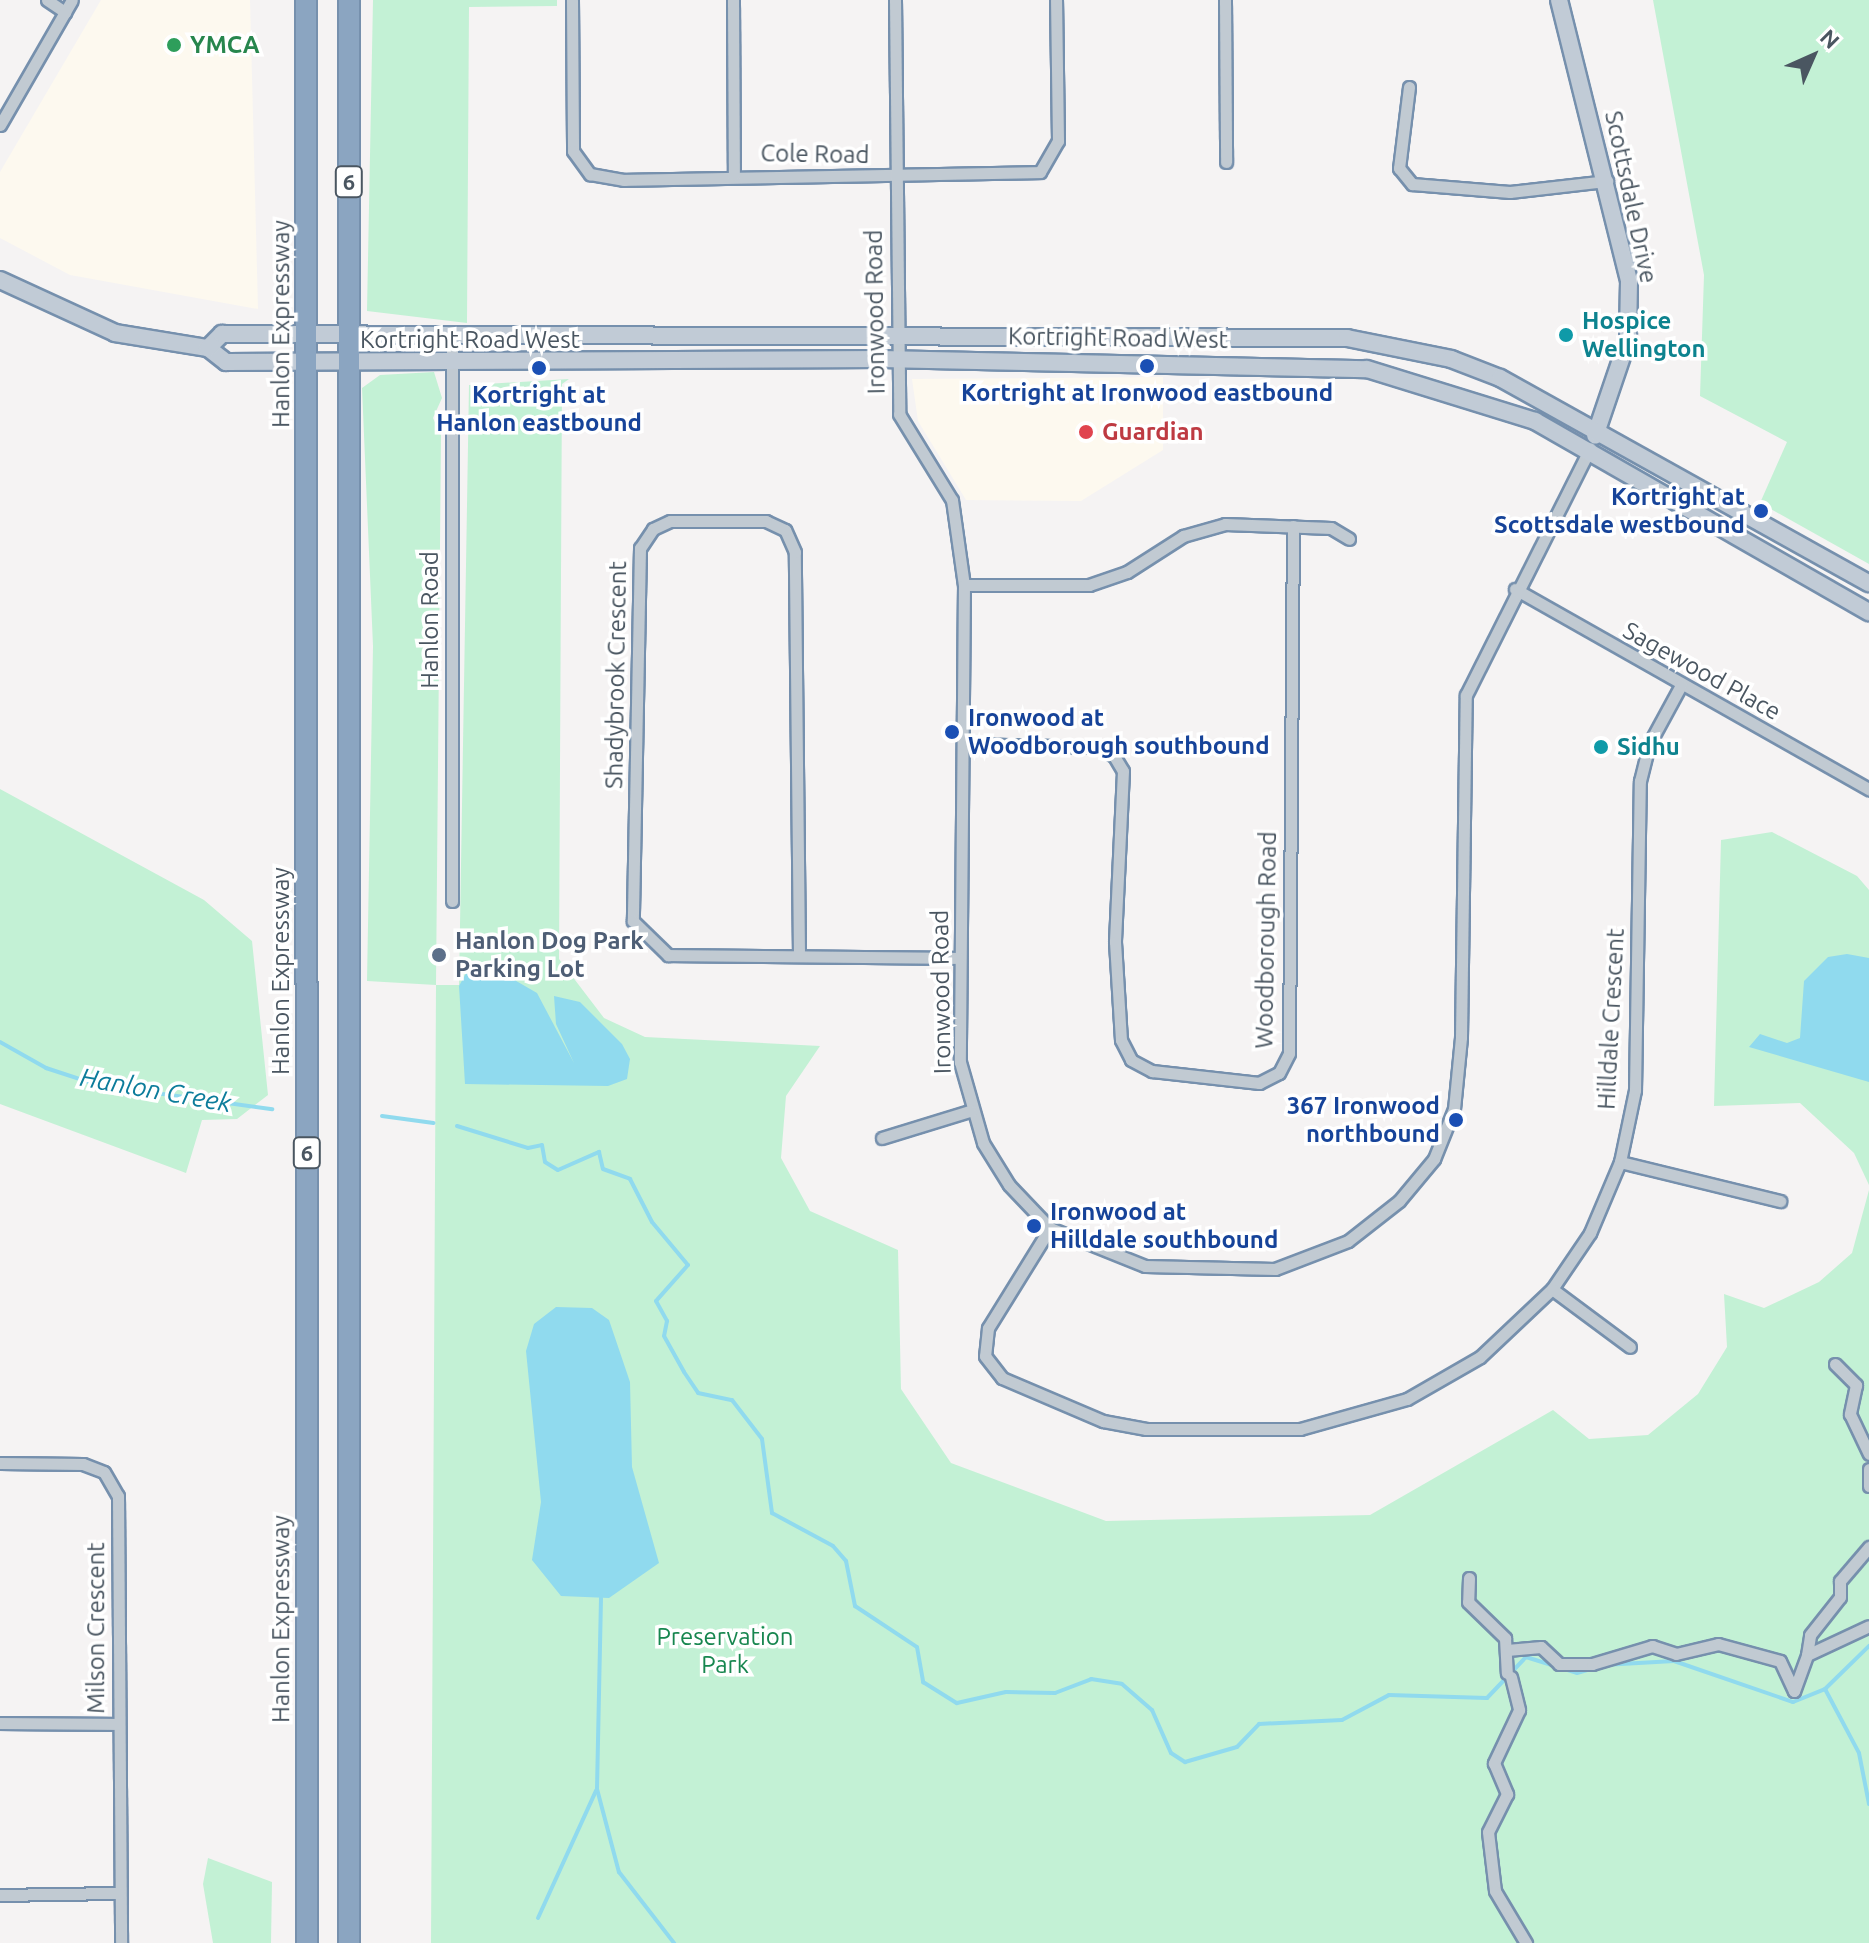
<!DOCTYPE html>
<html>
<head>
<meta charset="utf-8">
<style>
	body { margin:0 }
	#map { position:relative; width:1869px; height:1943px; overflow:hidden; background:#f5f3f3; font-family:Ubuntu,sans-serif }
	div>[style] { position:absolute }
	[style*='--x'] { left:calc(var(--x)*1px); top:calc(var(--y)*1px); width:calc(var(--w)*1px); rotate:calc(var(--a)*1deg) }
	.commercial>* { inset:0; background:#fdf9ef }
	.green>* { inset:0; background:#c3f1d5 }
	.water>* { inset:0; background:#90daee }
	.stream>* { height:4px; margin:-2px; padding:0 2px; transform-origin:2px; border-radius:2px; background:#90daee }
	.roads { filter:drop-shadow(2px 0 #7690ad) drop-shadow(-2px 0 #7690ad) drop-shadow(0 2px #7690ad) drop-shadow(0 -2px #7690ad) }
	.street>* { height:11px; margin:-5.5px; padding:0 5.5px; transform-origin:5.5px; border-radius:5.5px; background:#c1cad2 }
	.secondary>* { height:16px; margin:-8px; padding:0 8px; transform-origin:8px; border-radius:8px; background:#c1cbd6 }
	.highway>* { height:20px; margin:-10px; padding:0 10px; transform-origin:10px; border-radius:10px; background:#8ba5c1 }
	.dots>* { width:22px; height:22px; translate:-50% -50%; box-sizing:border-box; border:4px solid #fff; border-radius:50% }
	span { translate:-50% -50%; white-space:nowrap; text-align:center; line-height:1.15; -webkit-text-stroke:7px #fff; paint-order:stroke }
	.shield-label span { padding:2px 6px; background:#fff; border:2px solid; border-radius:6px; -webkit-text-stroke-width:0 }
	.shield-label { font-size:22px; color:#4a5661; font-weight:700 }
	.leisure-label { font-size:24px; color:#27864d; font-weight:700 }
	.left { translate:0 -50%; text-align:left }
	.street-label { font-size:24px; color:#4a5661 }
	.culture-label { font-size:24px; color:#0d838f; font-weight:700 }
	.transit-label { font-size:24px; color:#164399; font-weight:700 }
	.right { translate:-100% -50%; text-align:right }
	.health-label { font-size:24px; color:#be3a42; font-weight:700 }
	.service-label { font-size:24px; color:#4e5e75; font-weight:700 }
	.park-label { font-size:24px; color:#17864f }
	.water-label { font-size:26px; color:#0c7c9b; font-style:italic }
	.north { position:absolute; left:1773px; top:16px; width:80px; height:80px; -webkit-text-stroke:6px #fff; paint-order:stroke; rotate:45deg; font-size:22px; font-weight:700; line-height:32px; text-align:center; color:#4a5661 }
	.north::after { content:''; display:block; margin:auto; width:28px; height:36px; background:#4a5661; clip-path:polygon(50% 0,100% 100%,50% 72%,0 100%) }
</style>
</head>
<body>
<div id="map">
	<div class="commercial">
		<i style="clip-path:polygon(101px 0,250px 0,258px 309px,70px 275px,0 238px,0 172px)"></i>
		<i style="clip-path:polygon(1163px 377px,1163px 450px,1081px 501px,966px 500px,918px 421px,912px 379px)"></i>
	</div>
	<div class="green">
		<i style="clip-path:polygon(373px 0,557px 0,557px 6px,469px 7px,467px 323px,367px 311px)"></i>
		<i style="clip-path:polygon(1653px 0,1869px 0,1869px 564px,1760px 503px,1787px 442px,1700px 396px,1704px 275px)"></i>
		<i style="clip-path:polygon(434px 372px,442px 398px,433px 418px,441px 435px,436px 985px,459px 985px,469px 385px,569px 379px,562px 384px,559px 959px,604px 1018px,645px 1037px,820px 1046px,786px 1096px,781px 1158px,810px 1211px,898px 1250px,901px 1389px,951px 1463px,1106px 1521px,1370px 1515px,1553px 1410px,1589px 1439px,1648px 1435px,1698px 1394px,1727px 1347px,1724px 1294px,1764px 1308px,1819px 1282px,1852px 1253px,1869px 1190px,1869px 1943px,431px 1943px,436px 985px,367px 981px,373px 646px,362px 388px,380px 375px)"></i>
		<i style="clip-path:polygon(0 789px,204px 900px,252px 941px,268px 1095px,237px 1119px,202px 1120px,186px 1173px,0 1104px)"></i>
		<i style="clip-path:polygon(1772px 832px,1857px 876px,1869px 890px,1869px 1185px,1854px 1153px,1800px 1103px,1714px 1106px,1721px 840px)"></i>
		<i style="clip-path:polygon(208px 1858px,272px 1882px,271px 1943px,213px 1943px,203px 1884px)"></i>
	</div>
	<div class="water">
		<i style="clip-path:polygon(1847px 954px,1869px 958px,1869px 1082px,1749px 1047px,1760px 1034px,1787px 1043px,1800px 1038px,1804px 981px,1828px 957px)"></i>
		<i style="clip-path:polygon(470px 966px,497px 970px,537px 993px,574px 1063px,556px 1024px,554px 996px,580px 1002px,622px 1044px,630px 1059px,627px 1079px,608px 1086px,465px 1084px,459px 986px)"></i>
		<i style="clip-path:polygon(556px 1307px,592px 1308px,609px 1320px,630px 1382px,632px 1467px,659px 1563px,609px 1598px,561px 1596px,532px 1560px,541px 1502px,526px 1351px,534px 1324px)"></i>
	</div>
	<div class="stream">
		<i style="--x:0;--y:1042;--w:53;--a:29.5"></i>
		<i style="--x:46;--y:1068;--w:55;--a:18.1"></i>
		<i style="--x:98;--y:1085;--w:176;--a:7.9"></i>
		<i style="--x:382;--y:1116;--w:52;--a:7.7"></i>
		<i style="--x:457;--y:1126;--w:74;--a:17.2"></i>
		<i style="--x:528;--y:1148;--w:14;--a:-12"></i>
		<i style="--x:542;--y:1145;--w:17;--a:80"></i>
		<i style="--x:545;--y:1162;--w:15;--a:32"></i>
		<i style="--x:558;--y:1170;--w:45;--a:-23.7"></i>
		<i style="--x:599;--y:1152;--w:17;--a:77"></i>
		<i style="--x:603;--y:1169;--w:29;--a:20"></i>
		<i style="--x:630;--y:1179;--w:48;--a:62.9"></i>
		<i style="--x:652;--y:1222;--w:56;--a:50.1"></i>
		<i style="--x:688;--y:1265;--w:48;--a:131.6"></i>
		<i style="--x:656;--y:1301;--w:23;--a:61"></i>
		<i style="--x:667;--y:1321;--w:15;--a:101"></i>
		<i style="--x:664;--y:1336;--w:41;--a:60.9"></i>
		<i style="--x:684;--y:1372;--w:25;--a:56"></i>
		<i style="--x:698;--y:1393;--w:35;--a:12"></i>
		<i style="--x:732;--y:1400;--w:49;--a:52.4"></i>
		<i style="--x:762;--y:1439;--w:75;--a:82.3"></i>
		<i style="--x:772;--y:1513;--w:69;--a:28.4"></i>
		<i style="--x:833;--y:1546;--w:20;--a:49"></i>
		<i style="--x:846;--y:1561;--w:46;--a:78.7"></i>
		<i style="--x:855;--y:1606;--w:74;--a:33.5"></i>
		<i style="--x:917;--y:1647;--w:36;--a:80"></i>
		<i style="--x:923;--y:1682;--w:40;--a:32"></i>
		<i style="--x:957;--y:1703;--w:50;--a:-12.7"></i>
		<i style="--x:1006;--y:1692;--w:49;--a:1.2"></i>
		<i style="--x:1055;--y:1693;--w:39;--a:-21"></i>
		<i style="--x:1091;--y:1679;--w:31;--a:9"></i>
		<i style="--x:1122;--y:1684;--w:40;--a:41"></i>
		<i style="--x:1152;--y:1710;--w:47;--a:66.2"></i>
		<i style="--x:1171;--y:1753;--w:17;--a:33"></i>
		<i style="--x:1185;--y:1762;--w:54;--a:-16.1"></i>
		<i style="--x:1237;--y:1747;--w:32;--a:-46"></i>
		<i style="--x:1259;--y:1724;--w:83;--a:-2.8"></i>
		<i style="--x:1342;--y:1720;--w:53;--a:-28"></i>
		<i style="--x:1389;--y:1695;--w:98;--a:1.8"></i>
		<i style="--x:1487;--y:1698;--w:57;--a:-46.4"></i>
		<i style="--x:1526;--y:1657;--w:53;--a:17.4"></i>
		<i style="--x:1577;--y:1673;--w:15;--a:-16"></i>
		<i style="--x:601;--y:1598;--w:191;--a:91.2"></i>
		<i style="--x:597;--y:1789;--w:86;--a:75.2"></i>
		<i style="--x:619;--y:1872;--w:90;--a:52.2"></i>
		<i style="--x:1603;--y:1665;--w:71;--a:-3.2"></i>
		<i style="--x:1674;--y:1661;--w:126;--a:19"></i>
		<i style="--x:1793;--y:1702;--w:35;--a:-22"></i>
		<i style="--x:1825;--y:1689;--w:62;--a:-44.3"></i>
		<i style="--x:1825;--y:1689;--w:72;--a:62"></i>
		<i style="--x:1859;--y:1753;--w:52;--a:78.9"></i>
		<i style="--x:538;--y:1918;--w:140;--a:-65.5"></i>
	</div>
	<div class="roads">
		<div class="street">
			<i style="--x:47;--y:0;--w:22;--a:34"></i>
			<i style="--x:572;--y:0;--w:151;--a:89.6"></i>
			<i style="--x:573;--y:151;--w:29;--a:54"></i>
			<i style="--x:590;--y:174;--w:35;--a:10"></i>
			<i style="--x:624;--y:180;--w:416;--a:-1.1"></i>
			<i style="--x:1040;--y:172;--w:36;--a:-60"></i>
			<i style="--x:1058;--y:141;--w:141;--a:-90.8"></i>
			<i style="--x:733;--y:0;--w:175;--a:89.7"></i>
			<i style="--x:895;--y:0;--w:414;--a:89.4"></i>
			<i style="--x:899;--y:414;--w:101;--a:58.4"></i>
			<i style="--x:952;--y:500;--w:86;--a:82"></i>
			<i style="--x:964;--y:585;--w:477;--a:90.5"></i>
			<i style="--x:960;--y:1062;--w:84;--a:74.1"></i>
			<i style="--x:983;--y:1143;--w:49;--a:58.2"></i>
			<i style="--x:1009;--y:1185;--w:59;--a:46.4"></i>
			<i style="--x:1050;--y:1228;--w:102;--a:21.8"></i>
			<i style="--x:1145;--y:1266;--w:130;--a:1.3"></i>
			<i style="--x:1275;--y:1269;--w:78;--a:-21"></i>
			<i style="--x:1348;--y:1241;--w:65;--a:-38.1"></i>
			<i style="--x:1399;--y:1201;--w:55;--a:-50.2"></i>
			<i style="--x:1434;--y:1159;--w:54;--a:-68.2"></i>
			<i style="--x:1454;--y:1109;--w:72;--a:-84.4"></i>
			<i style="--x:1461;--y:1037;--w:342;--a:-89.2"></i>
			<i style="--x:1466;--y:695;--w:276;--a:-63.3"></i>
			<i style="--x:1225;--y:0;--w:162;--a:89.6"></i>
			<i style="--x:1409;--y:87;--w:82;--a:97"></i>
			<i style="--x:1399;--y:168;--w:21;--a:51"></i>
			<i style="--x:1412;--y:184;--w:98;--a:4.7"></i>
			<i style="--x:1510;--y:192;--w:98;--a:-6.5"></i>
			<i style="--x:0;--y:125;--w:144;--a:-60.1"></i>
			<i style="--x:964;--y:585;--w:125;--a:0"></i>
			<i style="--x:1089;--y:585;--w:40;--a:-18.9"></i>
			<i style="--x:1127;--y:572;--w:67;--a:-32.7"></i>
			<i style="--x:1183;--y:536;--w:44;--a:-15.9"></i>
			<i style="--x:1225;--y:524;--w:106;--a:2.2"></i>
			<i style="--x:1331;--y:528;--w:21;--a:31"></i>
			<i style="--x:1515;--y:589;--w:407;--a:29.5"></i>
			<i style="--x:963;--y:744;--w:136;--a:1.3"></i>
			<i style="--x:1099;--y:747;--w:17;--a:31"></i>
			<i style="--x:1114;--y:756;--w:17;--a:59"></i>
			<i style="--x:1123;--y:771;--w:171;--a:92.7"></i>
			<i style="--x:1115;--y:942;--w:98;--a:86.5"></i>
			<i style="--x:1121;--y:1040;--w:22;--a:63"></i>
			<i style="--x:1131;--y:1060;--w:24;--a:28"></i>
			<i style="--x:1152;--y:1071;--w:108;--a:6.4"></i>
			<i style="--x:1259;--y:1083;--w:22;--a:-27"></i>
			<i style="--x:1279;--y:1073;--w:22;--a:-63"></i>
			<i style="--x:1289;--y:1053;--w:527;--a:-89.57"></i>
			<i style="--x:452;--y:901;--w:562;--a:-90"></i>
			<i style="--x:799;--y:955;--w:403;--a:-90.6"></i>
			<i style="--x:795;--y:552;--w:24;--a:-114"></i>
			<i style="--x:785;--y:530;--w:21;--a:-155"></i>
			<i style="--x:766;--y:521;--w:96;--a:180"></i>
			<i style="--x:670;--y:521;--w:19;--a:155"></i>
			<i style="--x:653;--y:529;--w:23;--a:124"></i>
			<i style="--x:640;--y:548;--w:373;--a:91.1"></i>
			<i style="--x:633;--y:921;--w:49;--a:44.2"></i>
			<i style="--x:668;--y:955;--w:291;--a:0.6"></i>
			<i style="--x:882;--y:1138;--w:92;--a:-17.1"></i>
			<i style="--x:1620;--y:1162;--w:165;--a:13.7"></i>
			<i style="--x:1050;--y:1228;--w:118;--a:121.8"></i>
			<i style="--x:988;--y:1328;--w:28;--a:96"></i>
			<i style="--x:985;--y:1356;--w:28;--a:52"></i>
			<i style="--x:1002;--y:1378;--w:110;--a:23.1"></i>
			<i style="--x:1103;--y:1421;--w:44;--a:10.5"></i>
			<i style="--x:1146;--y:1429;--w:154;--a:0"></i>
			<i style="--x:1300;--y:1429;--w:111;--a:-15.7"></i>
			<i style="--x:1407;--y:1399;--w:84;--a:-29.9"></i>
			<i style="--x:1480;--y:1357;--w:99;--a:-43.4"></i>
			<i style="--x:1552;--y:1289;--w:68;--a:-55.8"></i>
			<i style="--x:1590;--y:1233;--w:77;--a:-67.1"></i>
			<i style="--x:1620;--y:1162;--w:74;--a:-78.2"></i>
			<i style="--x:1635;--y:1090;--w:309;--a:-89.1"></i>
			<i style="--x:1640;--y:781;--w:38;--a:-76"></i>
			<i style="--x:1649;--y:744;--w:67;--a:-61.5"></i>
			<i style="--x:1552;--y:1289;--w:97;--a:36.6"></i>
			<i style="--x:1835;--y:1364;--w:30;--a:45"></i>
			<i style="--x:1856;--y:1385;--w:30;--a:102"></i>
			<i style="--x:1850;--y:1414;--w:44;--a:64.6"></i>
			<i style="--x:0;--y:1463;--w:83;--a:0.7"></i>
			<i style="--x:83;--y:1464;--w:22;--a:21"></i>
			<i style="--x:104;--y:1472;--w:28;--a:60"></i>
			<i style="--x:118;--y:1496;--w:447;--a:89.6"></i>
			<i style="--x:1869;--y:1469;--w:17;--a:90"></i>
			<i style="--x:1469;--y:1578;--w:24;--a:92"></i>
			<i style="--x:1468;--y:1602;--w:52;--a:44.2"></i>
			<i style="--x:1505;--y:1638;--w:35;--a:87"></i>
			<i style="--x:1507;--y:1650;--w:34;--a:-5"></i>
			<i style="--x:1541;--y:1647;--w:25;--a:43"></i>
			<i style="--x:1559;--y:1664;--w:33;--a:0"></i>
			<i style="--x:1592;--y:1664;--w:63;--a:-16.7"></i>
			<i style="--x:1652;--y:1646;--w:25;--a:18"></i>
			<i style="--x:1676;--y:1654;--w:43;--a:-13.4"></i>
			<i style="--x:1718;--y:1644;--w:64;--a:15.3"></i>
			<i style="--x:1780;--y:1661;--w:33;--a:65"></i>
			<i style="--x:1794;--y:1691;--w:38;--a:-70"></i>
			<i style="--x:1807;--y:1655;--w:68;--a:-25.1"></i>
			<i style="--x:1807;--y:1655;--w:20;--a:-81"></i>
			<i style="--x:1810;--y:1635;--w:48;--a:-51.7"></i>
			<i style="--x:1840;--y:1597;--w:16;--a:-90"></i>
			<i style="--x:1840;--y:1581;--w:45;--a:-49.5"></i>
			<i style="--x:1511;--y:1677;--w:34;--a:76"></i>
			<i style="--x:1519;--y:1710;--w:59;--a:115.3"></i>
			<i style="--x:1494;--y:1763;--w:34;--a:67"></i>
			<i style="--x:1507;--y:1794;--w:42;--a:116.6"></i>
			<i style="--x:1488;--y:1832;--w:59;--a:83.2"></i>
			<i style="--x:1495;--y:1891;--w:61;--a:59.2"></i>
			<i style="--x:0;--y:1723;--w:118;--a:0.5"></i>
			<i style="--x:0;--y:1895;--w:120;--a:-1"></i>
		</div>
		<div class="secondary">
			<i style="--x:1559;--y:0;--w:290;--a:76"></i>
			<i style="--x:1629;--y:281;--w:58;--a:91"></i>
			<i style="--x:1628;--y:339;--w:102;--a:108.8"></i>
			<i style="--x:0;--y:280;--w:127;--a:24.7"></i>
			<i style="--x:115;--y:333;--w:94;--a:9.2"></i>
			<i style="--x:208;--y:348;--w:23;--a:38"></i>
			<i style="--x:226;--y:362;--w:655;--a:-0.26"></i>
			<i style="--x:881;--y:359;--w:486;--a:1.2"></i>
			<i style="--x:1367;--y:369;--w:176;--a:17.2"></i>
			<i style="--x:1535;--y:421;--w:385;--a:29.8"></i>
			<i style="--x:208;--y:348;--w:20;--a:-45"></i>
			<i style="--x:222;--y:334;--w:1125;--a:0.2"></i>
			<i style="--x:1347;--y:338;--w:106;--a:11.4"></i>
			<i style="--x:1451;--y:359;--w:53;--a:21.2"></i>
			<i style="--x:1500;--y:378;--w:422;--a:29.1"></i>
		</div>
		<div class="highway">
			<i style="--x:306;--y:0;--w:1943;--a:89.97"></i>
			<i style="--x:349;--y:0;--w:1943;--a:90"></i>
		</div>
	</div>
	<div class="dots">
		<i style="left:174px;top:45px;background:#2e9e5b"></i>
		<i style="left:1566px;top:335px;background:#0f9aa8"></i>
		<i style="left:1147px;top:366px;background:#1a4fb4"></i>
		<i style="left:539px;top:368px;background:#1a4fb4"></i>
		<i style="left:1086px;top:432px;background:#e0444e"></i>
		<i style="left:1761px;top:511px;background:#1a4fb4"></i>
		<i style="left:952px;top:732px;background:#1a4fb4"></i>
		<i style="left:1601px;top:747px;background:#0f9aa8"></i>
		<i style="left:439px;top:955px;background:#5c6f8a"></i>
		<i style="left:1456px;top:1120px;background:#1a4fb4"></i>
		<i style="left:1034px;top:1226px;background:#1a4fb4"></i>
	</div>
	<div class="shield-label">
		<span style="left:349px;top:182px">6</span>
		<span style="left:307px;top:1153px">6</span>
	</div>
	<div class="leisure-label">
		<span class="left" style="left:190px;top:45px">YMCA</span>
	</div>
	<div class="street-label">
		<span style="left:815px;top:154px;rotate:1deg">Cole Road</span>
		<span style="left:1631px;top:197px;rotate:78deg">Scottsdale Drive</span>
		<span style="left:875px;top:312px;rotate:-91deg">Ironwood Road</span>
		<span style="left:281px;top:324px;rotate:-90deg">Hanlon Expressway</span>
		<span style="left:1118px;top:338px;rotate:1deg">Kortright Road West</span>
		<span style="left:470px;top:340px">Kortright Road West</span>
		<span style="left:430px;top:620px;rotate:-90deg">Hanlon Road</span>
		<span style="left:1702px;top:671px;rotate:29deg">Sagewood Place</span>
		<span style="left:616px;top:675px;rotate:-89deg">Shadybrook Crescent</span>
		<span style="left:1266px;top:940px;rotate:-89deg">Woodborough Road</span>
		<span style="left:281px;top:971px;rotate:-90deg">Hanlon Expressway</span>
		<span style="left:941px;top:992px;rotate:-91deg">Ironwood Road</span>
		<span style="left:1611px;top:1019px;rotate:-87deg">Hilldale Crescent</span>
		<span style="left:281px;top:1619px;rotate:-90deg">Hanlon Expressway</span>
		<span style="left:96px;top:1628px;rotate:-90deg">Milson Crescent</span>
	</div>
	<div class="culture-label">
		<span class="left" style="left:1582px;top:335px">Hospice<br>Wellington</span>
		<span class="left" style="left:1617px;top:747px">Sidhu</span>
	</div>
	<div class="transit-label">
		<span style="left:1147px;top:393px">Kortright at Ironwood eastbound</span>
		<span style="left:539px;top:409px">Kortright at<br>Hanlon eastbound</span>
		<span class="right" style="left:1745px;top:511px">Kortright at<br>Scottsdale westbound</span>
		<span class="left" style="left:968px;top:732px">Ironwood at<br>Woodborough southbound</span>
		<span class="right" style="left:1440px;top:1120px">367 Ironwood<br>northbound</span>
		<span class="left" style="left:1050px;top:1226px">Ironwood at<br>Hilldale southbound</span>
	</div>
	<div class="health-label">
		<span class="left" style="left:1102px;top:432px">Guardian</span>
	</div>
	<div class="service-label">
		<span class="left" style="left:455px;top:955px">Hanlon Dog Park<br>Parking Lot</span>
	</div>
	<div class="park-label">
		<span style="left:725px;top:1651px">Preservation<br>Park</span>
	</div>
	<div class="water-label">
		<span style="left:156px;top:1090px;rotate:10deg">Hanlon Creek</span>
	</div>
	<div class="north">N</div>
</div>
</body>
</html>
